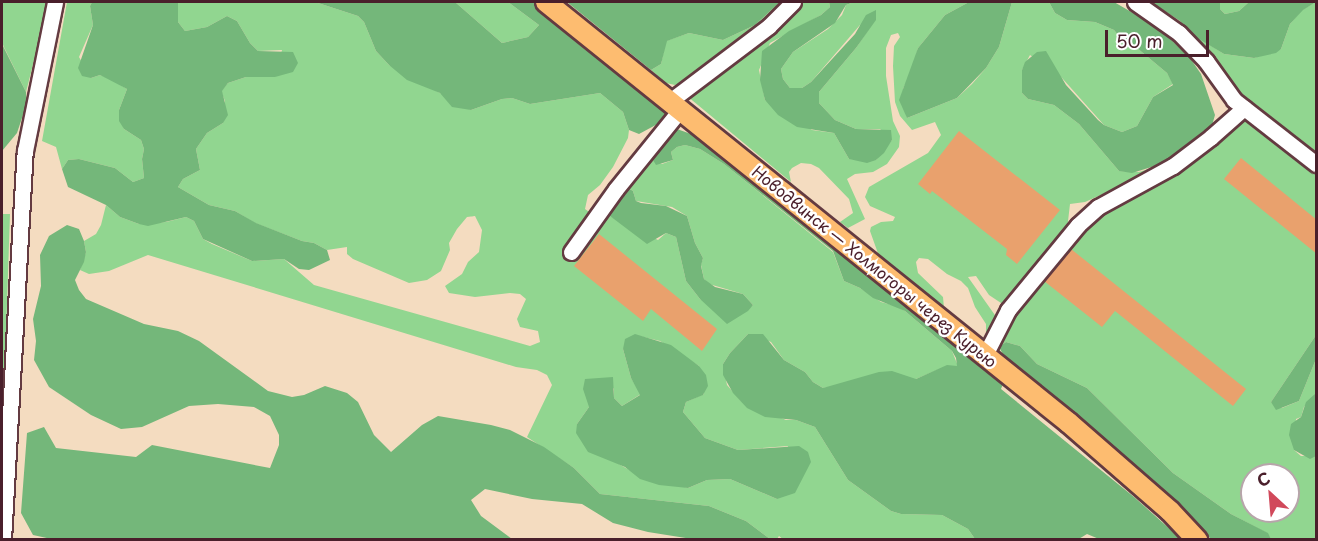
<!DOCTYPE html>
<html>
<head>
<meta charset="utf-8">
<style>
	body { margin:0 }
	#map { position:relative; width:1318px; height:541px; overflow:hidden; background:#f4dcc0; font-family:"Playpen Sans",sans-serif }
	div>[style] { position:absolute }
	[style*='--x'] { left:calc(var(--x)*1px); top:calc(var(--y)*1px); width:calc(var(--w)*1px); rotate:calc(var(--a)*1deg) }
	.green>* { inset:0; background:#91d690 }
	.forest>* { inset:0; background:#74b77a }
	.building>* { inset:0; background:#e9a16d }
	.roads { filter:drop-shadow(2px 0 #643b41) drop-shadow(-2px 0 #643b41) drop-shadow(0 2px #643b41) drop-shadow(0 -2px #643b41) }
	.minor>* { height:15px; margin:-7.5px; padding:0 7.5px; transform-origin:7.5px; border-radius:7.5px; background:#fff }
	.major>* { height:20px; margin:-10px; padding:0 10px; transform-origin:10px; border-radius:10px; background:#fdbc70 }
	span { translate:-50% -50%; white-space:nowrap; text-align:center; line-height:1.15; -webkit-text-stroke:5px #fff; paint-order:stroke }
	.street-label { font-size:16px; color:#4a1f2b }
	.frame { position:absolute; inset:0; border:3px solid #4a1f2b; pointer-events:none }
	.north { position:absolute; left:1240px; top:463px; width:60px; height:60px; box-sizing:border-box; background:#fff; border:2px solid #b7a5aa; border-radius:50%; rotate:334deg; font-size:16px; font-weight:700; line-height:24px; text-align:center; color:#4a1f2b }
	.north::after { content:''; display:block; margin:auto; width:21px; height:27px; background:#d1495b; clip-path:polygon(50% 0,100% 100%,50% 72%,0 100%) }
	.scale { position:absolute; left:1105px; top:30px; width:104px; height:27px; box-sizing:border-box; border:3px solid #4a1f2b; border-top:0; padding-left:8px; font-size:18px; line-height:21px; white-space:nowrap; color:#4a1f2b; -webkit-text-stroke:4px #fff; paint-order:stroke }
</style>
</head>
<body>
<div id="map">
	<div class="green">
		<i style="clip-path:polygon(2px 2px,49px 2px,26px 92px,2px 43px)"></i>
		<i style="clip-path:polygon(67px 2px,92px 2px,90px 6px,93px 25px,79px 57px,91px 78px,100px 75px,109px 78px,127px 89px,119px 110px,124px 129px,141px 140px,144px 149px,142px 159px,144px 178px,133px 182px,115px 168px,79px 159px,68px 160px,62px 169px,56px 147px,42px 141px)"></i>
		<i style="clip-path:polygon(evenodd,178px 2px,315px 2px,358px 16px,364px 22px,376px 51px,389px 65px,471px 110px,502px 99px,512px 98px,530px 104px,600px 93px,623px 112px,629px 130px,628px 138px,613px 167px,600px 185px,588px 195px,585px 209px,599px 219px,610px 216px,658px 240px,666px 233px,676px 237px,686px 281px,700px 299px,734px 319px,753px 305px,743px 294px,709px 284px,704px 279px,701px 265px,703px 258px,695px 243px,687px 216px,672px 207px,636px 201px,633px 191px,628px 188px,656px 146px,669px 134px,653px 160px,662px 164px,673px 160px,671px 152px,677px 147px,685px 145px,700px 149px,724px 164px,833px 252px,844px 281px,860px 288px,881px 302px,896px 306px,905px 311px,952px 351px,958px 366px,937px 370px,916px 379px,823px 388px,813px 382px,805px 372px,784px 360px,771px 342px,748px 334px,730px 353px,723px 364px,727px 385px,741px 401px,786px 420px,796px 420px,815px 427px,848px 480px,891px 511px,901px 514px,942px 515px,968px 529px,975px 539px,784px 540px,779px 536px,777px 539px,770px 539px,746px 521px,709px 506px,600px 494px,574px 468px,527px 437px,552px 385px,547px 375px,537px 370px,516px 367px,148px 255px,109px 271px,89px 274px,80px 270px,86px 252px,84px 241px,96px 234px,101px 225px,106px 205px,120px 217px,139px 224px,166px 222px,186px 217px,194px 221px,203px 239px,212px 244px,252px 261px,284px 259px,314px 285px,530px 346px,540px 342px,538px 331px,520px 327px,517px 319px,526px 299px,520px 294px,510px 293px,475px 297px,449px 293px,445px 286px,462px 274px,468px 262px,479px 252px,482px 230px,475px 216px,467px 217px,457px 229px,449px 243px,450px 250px,441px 271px,427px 280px,409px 283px,353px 259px,347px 254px,347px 247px,327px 250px,314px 243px,302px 241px,255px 223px,235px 211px,209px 205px,178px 187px,183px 179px,200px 170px,196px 149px,207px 133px,223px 123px,225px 101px,221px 91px,228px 83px,246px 77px,275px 77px,282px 50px,258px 51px,250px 43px,237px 21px,227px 16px,207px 27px,185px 31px,178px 22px,178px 2px,635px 335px,660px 341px,699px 366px,704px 394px,686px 402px,683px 412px,705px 438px,738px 450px,788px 446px,777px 499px,730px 479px,707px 480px,688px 488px,633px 472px,617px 463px,577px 424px,589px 407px,614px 388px,614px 398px,622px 406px,641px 394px,631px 378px,623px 349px,635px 335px)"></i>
		<i style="clip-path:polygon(455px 2px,508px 2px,539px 25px,528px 37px,502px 43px)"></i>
		<i style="clip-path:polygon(780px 2px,786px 2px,743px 41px,683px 83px,675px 85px,666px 83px,651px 70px,661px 64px,666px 41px,689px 33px,723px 40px,755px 25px)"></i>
		<i style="clip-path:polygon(799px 2px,829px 2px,830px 7px,821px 15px,770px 43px,759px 70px,765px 100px,812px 130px,834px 133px,849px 159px,876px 160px,892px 140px,880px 129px,856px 129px,835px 120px,819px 103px,819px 92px,856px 48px,875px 20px,860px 25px,811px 82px,802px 88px,790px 88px,783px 79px,781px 69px,793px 52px,828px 29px,842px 15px,846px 5px,854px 2px,969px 2px,945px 15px,918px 48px,913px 68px,903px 89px,907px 118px,957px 98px,972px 84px,986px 68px,999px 47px,1012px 2px,1049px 2px,1055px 13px,1067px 20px,1095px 22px,1114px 30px,1123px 41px,1137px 48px,1167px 73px,1173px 84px,1153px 97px,1137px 126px,1122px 132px,1104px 125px,1062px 78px,1030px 55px,1022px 70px,1022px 93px,1028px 99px,1054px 105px,1079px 124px,1119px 171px,1139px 172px,1152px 168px,1150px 173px,1085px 202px,1070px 204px,1067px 230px,1006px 302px,1001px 303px,989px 295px,976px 276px,968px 277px,997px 318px,991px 333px,986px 333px,986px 324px,975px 307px,968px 288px,961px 281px,947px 274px,928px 259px,919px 258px,916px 262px,918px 273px,943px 297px,944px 308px,880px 259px,870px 231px,871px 227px,881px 222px,893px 221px,895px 217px,870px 206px,865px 197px,869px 187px,928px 153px,941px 135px,935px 122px,912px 130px,900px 116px,895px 102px,893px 66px,894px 46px,900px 37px,898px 33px,891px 35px,886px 48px,886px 76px,893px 121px,900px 136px,899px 147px,887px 164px,873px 172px,855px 174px,847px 179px,865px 219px,848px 228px,840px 222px,853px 213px,849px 199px,819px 168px,811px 164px,801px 163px,792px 168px,789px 172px,791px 182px,687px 96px)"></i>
		<i style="clip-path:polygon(1220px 2px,1249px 2px,1239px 11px,1225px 14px,1220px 9px)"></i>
		<i style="clip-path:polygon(1316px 2px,1316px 161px,1247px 105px,1180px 31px,1180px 21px,1189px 32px,1224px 54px,1254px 58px,1281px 49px,1290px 24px,1302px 10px)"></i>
		<i style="clip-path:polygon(evenodd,1240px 121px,1254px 121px,1316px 172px,1316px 335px,1271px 402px,1282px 408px,1299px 401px,1316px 359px,1316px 393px,1304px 407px,1301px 417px,1296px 419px,1294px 450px,1301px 456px,1316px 456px,1316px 539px,1271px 539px,1267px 533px,1231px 514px,1173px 473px,1087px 388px,1037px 364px,1020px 346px,1006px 342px,999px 347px,1001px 353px,994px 349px,1012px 312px,1083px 227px,1101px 210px,1240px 121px,1252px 475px,1288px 475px,1288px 511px,1252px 511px,1252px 475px)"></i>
		<i style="clip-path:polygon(2px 214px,10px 214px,2px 454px)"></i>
	</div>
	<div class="forest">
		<i style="clip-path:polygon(92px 2px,178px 2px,178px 22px,185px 31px,207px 27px,227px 16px,237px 21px,250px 43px,258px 51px,293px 52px,298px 63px,293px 72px,275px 77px,246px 77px,228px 83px,222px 91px,228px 115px,223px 123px,207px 133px,196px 149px,200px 170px,183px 179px,178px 187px,209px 205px,235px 211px,256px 223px,302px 241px,314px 243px,327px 250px,330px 260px,309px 270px,299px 269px,284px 259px,252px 261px,203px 239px,194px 221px,186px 217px,148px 226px,139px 224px,120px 217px,106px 205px,68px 187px,62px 169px,68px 160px,79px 159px,115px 168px,133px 182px,144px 178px,142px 159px,144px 149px,141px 140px,124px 129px,119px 121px,119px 110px,127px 89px,100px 75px,91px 78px,82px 76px,78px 68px,93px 25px,90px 6px)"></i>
		<i style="clip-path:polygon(315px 2px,455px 2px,502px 43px,528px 37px,539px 25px,508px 2px,536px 2px,650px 94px,665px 109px,665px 120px,639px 134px,629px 130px,623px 112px,600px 93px,530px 104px,512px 98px,502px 99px,471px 110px,452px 107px,440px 93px,407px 80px,389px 65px,376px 51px,364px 22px,358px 16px)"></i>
		<i style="clip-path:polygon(567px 2px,780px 2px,755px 25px,723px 40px,689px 33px,667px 41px,661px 64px,651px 70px)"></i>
		<i style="clip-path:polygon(829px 2px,854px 2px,846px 5px,835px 23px,793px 52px,781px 69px,783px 79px,790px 88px,802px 88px,811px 82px,855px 34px,866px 15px,876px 10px,876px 20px,856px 48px,819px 92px,819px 103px,835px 120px,856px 129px,891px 130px,892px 140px,884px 153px,876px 160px,867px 163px,849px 159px,834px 133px,797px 127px,778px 115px,765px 100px,760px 80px,762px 51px,789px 31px,821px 15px,830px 7px)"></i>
		<i style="clip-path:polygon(969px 2px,1012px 2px,999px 47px,986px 68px,957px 98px,907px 118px,899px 100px,918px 48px,945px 15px)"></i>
		<i style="clip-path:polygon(1049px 2px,1114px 2px,1159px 28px,1190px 58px,1201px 74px,1215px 115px,1211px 129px,1177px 155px,1158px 165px,1132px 173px,1119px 171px,1079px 124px,1054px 105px,1028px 99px,1022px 93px,1022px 70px,1025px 62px,1037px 52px,1046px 51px,1066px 85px,1098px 120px,1104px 125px,1122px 132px,1137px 126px,1153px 97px,1173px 85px,1167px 73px,1137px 48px,1123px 41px,1114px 30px,1095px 22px,1067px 20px,1055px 13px)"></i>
		<i style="clip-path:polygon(1151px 2px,1220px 2px,1220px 9px,1225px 14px,1239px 11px,1249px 2px,1316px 2px,1303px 10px,1290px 24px,1281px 49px,1276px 53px,1254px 58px,1224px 54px,1194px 36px,1180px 21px)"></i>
		<i style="clip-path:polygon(2px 44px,26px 92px,27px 103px,17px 133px,2px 151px)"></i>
		<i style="clip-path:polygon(677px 129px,702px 138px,964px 350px,1000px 380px,1003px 384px,1001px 389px,1134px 497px,1181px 539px,1099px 539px,1087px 534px,1077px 540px,975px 539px,968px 529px,942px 515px,901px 514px,891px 511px,848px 480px,815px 427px,796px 420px,765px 417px,747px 408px,733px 393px,723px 375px,723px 364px,730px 353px,748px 334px,763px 334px,784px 360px,805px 372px,813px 382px,823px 388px,879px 372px,892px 371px,916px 379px,947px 365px,957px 366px,956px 358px,952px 351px,905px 311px,873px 298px,860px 288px,844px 281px,833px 251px,724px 164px,700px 149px,685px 145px,677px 147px,671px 152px,673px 160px,656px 165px,653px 160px,655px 155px,669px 134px)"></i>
		<i style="clip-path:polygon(628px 188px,633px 191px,636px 201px,641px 203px,666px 206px,687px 216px,695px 243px,703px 258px,701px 266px,704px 279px,715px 287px,743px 294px,753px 305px,748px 311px,727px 324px,700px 299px,686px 281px,676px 237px,666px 233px,647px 244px,610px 216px,609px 209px)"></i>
		<i style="clip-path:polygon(67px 225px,79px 229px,84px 241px,86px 252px,84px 262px,75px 280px,79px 290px,86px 299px,144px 324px,178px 331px,199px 341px,268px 391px,292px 397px,304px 395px,325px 386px,347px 393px,358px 402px,374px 435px,391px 452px,422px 425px,438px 416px,491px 425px,510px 430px,544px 447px,574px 468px,600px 494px,709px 506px,746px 521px,770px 539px,692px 539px,648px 532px,613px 523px,582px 504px,532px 499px,485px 489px,471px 500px,481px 516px,512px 539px,56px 540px,33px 535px,21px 513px,27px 433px,44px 427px,56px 448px,136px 457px,152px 445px,270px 468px,279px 445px,279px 435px,270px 416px,254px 407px,218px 404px,189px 406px,142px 427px,121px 429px,91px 415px,49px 387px,34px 360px,36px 341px,33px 319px,41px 286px,40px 255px,49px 236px)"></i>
		<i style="clip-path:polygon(635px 334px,671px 345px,699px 366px,706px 375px,708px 386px,703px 395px,686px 402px,683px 412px,705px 438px,738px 450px,799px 446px,808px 452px,811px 462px,795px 493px,777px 499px,730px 479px,707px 480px,688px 488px,659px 485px,640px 479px,625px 467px,588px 452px,576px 433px,577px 424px,589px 407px,583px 389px,585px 379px,613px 377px,614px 398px,622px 406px,640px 395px,631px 378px,623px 349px,625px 339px)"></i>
		<i style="clip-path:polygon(1316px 335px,1316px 359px,1299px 401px,1276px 410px,1271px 402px)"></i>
		<i style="clip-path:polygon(1006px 342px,1020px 346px,1037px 364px,1087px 388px,1173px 473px,1231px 514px,1268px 533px,1271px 539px,1211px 539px,1159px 487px,1005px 358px,999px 347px)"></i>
		<i style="clip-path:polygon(1316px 393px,1316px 456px,1310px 459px,1294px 450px,1289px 435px,1291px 424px,1301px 417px,1306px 402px)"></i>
	</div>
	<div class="building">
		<i style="clip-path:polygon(959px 131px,1060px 210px,1017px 264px,1006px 255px,1007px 249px,932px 191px,930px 194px,918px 184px)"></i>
		<i style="clip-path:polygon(1241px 158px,1317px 220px,1317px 254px,1224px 179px)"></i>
		<i style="clip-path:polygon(599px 234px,717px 329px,702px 351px,651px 309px,643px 321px,574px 266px)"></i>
		<i style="clip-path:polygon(1071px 249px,1246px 389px,1233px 406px,1115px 311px,1102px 327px,1044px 281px)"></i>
	</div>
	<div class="roads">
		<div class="minor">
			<i style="--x:1135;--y:2;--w:54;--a:35.2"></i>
			<i style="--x:1179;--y:33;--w:39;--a:46"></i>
			<i style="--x:1206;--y:61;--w:48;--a:54.3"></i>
			<i style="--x:1234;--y:100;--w:104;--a:38"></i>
			<i style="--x:670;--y:101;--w:124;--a:-37.1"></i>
			<i style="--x:769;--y:26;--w:34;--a:-45"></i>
			<i style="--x:571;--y:252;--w:77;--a:-54.5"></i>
			<i style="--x:616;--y:189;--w:102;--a:-51"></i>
			<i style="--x:985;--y:355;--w:51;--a:-62.9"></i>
			<i style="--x:1008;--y:310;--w:110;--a:-50.5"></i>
			<i style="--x:1078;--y:225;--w:27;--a:-42"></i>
			<i style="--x:1098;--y:207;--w:85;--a:-28.7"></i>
			<i style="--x:1173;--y:166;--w:48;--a:-37.3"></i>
			<i style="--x:1211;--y:137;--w:44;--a:-41.3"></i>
			<i style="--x:3;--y:540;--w:390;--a:-86.8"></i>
			<i style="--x:25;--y:151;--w:152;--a:-78.6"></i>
		</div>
		<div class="major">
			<i style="--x:546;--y:2;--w:671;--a:38.83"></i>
			<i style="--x:1069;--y:423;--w:134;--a:41.1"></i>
			<i style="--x:1170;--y:511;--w:40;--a:47"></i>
		</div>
	</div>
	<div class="street-label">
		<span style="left:875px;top:266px;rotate:39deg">Новодвинск — Холмогоры через Курью</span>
	</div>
	<div class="frame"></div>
	<div class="north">С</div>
	<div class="scale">50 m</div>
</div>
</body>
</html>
